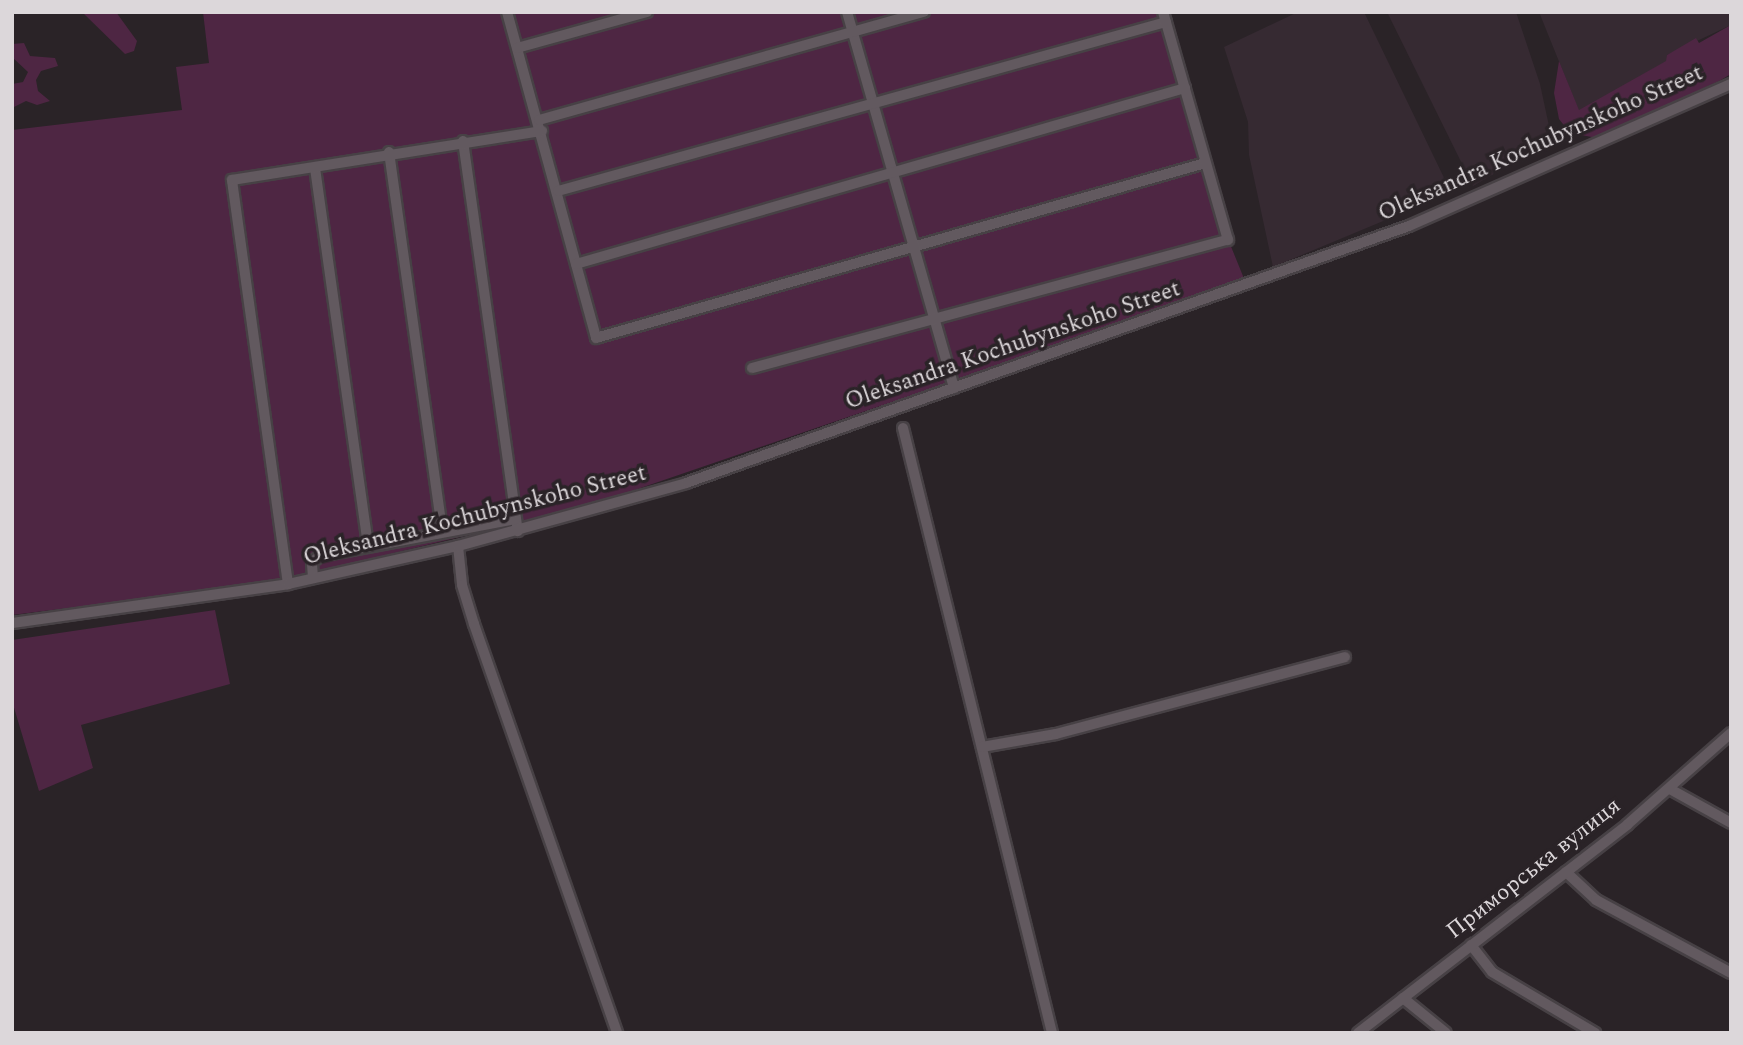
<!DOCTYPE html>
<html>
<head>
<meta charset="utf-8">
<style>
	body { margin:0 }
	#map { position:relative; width:1743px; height:1045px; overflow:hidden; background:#2a2327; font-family:Spectral,serif }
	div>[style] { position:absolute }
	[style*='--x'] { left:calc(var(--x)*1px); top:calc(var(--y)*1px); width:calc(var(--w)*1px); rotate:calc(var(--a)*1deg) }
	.built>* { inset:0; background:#362a32 }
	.green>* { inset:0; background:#4e2643 }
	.roads { filter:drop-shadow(2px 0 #474145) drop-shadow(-2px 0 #474145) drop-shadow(0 2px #474145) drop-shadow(0 -2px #474145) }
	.minor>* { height:10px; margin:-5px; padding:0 5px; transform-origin:5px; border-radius:5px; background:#62595f }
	span { translate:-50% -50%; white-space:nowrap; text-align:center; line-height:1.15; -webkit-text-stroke:7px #2a2327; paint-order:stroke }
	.street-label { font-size:23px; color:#dcd7da }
	.frame { position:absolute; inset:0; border:14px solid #dcd7da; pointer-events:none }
</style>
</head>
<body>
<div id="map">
	<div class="built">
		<i style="clip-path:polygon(1298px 12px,1364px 12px,1448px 186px,1433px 193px,1436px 199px,1273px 267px,1249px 155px,1248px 122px,1224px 47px)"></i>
		<i style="clip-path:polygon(1516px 12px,1540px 84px,1552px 140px,1473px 186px,1388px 14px)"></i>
		<i style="clip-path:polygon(1539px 12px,1731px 12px,1731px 25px,1667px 55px,1667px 61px,1579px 111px)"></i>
	</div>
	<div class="green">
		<i style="clip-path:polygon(82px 12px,116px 12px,137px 41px,134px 51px,125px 54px)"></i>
		<i style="clip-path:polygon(203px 12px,1159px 12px,1217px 212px,1245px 281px,591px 505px,275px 582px,12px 615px,12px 130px,182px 110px,176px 67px,209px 63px)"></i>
		<i style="clip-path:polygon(1729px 26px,1731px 74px,1719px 81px,1597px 138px,1570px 133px,1559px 119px,1554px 93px,1559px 61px,1579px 110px,1666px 61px,1667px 55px,1696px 38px,1699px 43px)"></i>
		<i style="clip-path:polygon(24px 43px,30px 56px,55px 58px,58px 66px,41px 71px,36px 80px,38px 91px,50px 101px,37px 105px,26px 101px,12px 108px,12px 84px,23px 82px,28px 72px,12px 57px,12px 44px)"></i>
		<i style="clip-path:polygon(215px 610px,230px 684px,81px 725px,93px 768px,39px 791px,12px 701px,12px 640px)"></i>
	</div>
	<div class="roads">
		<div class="minor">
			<i style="--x:507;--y:12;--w:338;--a:74.7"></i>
			<i style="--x:596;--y:338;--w:634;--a:-16.03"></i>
			<i style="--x:847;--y:12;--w:391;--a:74.1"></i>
			<i style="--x:517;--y:48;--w:135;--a:-15.5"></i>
			<i style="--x:539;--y:120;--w:400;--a:-15.7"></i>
			<i style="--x:463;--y:141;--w:394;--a:82"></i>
			<i style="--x:389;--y:152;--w:382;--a:82"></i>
			<i style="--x:315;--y:168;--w:382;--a:82"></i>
			<i style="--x:558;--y:191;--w:631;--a:-15.53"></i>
			<i style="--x:576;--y:264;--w:634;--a:-16.12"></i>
			<i style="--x:752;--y:368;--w:493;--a:-15.1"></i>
			<i style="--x:1228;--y:240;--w:237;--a:-105.9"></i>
			<i style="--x:903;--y:428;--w:623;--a:76.16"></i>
			<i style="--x:458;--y:546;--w:39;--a:84"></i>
			<i style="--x:462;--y:585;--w:41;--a:72.9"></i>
			<i style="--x:474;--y:624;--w:433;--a:70.7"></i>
			<i style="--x:313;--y:578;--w:16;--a:-94"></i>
			<i style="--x:312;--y:562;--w:10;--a:-37"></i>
			<i style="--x:320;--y:556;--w:199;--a:-10.7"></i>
			<i style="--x:288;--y:584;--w:408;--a:-97.9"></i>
			<i style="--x:232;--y:180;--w:314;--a:-9"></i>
			<i style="--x:12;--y:623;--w:279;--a:-8"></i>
			<i style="--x:288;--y:584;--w:174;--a:-12.6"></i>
			<i style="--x:458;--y:546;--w:237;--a:-15.4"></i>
			<i style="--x:686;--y:483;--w:767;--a:-19.57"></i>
			<i style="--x:1409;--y:226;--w:352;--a:-23.8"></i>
			<i style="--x:982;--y:747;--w:75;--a:-10"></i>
			<i style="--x:1056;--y:734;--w:299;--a:-14.9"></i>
			<i style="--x:1670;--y:789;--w:70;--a:29.1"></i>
			<i style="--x:1566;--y:872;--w:41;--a:43"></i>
			<i style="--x:1596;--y:900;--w:153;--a:28.4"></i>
			<i style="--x:1471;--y:945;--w:34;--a:52"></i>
			<i style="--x:1492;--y:972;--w:120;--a:30.6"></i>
			<i style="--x:1403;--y:998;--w:55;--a:39.1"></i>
			<i style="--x:1358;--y:1033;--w:341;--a:-37.7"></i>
			<i style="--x:1628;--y:824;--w:137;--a:-41.5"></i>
		</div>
	</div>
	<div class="street-label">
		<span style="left:1541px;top:144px;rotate:-24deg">Oleksandra Kochubynskoho Street</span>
		<span style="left:1013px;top:346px;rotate:-19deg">Oleksandra Kochubynskoho Street</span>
		<span style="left:475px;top:516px;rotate:-14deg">Oleksandra Kochubynskoho Street</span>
		<span style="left:1534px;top:869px;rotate:-38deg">Приморська вулиця</span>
	</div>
	<div class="frame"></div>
</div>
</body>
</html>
